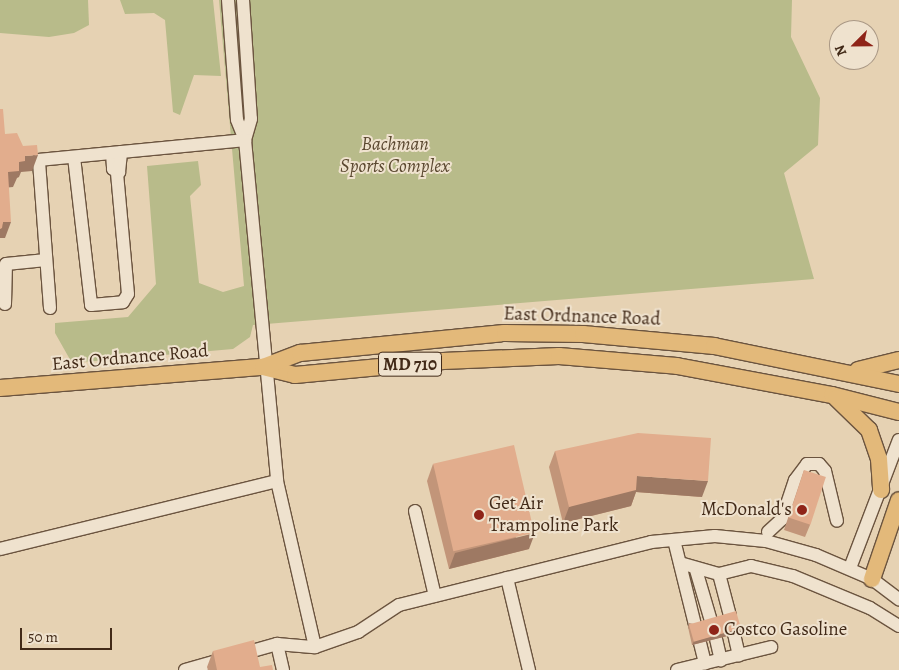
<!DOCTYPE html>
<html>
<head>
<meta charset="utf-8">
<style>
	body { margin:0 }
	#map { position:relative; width:899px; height:670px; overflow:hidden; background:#e6d2b3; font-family:Alegreya,serif }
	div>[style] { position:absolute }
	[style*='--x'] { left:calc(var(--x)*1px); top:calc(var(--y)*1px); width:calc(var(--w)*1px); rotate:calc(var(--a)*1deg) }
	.green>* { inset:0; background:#b8bb8a }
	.roads { filter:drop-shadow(1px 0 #6b543f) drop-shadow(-1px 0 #6b543f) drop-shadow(0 1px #6b543f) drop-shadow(0 -1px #6b543f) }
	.minor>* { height:12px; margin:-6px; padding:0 6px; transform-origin:6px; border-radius:6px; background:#efe2ce }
	.major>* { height:16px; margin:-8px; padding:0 8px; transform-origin:8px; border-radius:8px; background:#e3b97a }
	.wall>* { inset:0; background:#c29579 }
	.shaded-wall>* { inset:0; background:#9e7963 }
	.building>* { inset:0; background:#e2ad8d; transform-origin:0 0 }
	.dots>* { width:14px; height:14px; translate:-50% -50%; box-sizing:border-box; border:2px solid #efe2ce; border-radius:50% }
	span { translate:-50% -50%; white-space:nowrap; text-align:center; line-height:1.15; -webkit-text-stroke:4px #efe2ce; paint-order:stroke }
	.shield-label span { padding:1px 4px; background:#efe2ce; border:1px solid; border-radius:4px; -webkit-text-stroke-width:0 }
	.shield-label { font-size:18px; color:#422a18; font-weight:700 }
	.park-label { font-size:19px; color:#5a472f; font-style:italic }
	.street-label { font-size:19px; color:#422a18 }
	.poi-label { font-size:19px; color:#422a18 }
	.left { translate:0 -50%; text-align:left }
	.right { translate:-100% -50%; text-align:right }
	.north { position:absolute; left:829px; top:20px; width:50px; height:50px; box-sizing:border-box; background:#efe2ce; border:1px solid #aa9885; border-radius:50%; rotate:247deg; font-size:14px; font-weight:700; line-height:20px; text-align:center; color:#422a18 }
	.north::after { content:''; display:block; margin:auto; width:18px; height:22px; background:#8f2418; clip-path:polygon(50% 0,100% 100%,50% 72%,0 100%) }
	.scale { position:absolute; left:20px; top:628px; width:92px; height:22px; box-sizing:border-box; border:2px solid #422a18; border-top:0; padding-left:6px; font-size:15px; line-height:18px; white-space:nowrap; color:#422a18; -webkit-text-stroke:4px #efe2ce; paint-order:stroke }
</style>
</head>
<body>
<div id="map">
	<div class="green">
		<i style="clip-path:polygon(0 0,88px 0,89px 25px,74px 33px,49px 37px,0 33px)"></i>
		<i style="clip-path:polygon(120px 0,213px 0,221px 76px,194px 75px,180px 115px,173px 112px,165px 20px,154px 13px,125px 14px)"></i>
		<i style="clip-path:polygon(219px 0,792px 0,791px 37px,820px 98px,818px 145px,784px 173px,814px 279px,253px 325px,250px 337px,233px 349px,72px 363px,55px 333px,55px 323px,128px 317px,156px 284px,147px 166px,198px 161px,201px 185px,190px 196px,199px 283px,223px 292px,244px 286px)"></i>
	</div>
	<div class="roads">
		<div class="minor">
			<i style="--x:228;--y:0;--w:120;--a:85.7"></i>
			<i style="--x:237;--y:120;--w:22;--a:68"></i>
			<i style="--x:243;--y:0;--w:119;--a:86.2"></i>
			<i style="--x:251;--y:119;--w:22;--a:106"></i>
			<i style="--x:112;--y:153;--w:16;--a:86"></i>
			<i style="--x:113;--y:169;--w:7;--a:27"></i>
			<i style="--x:119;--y:172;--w:20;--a:-84"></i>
			<i style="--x:74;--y:157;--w:149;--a:83.4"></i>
			<i style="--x:91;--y:305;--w:32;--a:-5"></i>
			<i style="--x:123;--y:302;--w:9;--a:-58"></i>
			<i style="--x:128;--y:294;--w:122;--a:-95.2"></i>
			<i style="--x:5;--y:304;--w:40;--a:-88.6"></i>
			<i style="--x:6;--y:264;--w:40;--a:-5.7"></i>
			<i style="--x:50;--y:308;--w:148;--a:-94.3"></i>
			<i style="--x:39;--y:160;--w:207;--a:-5.5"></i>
			<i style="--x:245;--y:140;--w:342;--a:84.6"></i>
			<i style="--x:277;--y:481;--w:170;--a:77.1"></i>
			<i style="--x:315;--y:647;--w:46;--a:-19.2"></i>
			<i style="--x:358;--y:632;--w:49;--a:-33.4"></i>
			<i style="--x:399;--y:605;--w:260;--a:-14"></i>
			<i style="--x:651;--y:542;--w:64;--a:-5.4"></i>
			<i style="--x:715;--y:536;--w:51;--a:5.6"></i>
			<i style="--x:766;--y:541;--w:52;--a:15.6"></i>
			<i style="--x:816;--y:555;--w:61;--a:23.2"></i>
			<i style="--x:872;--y:579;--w:34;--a:37"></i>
			<i style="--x:415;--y:511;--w:87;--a:76.8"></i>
			<i style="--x:768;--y:532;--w:19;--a:-43"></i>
			<i style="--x:782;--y:519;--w:41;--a:-71.6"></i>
			<i style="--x:795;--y:480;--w:20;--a:-53"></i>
			<i style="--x:807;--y:464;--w:12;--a:0"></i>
			<i style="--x:819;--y:464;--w:9;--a:49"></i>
			<i style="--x:825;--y:471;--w:51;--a:76.5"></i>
			<i style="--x:674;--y:540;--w:88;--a:76.1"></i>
			<i style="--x:0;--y:549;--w:285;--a:-13.8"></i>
			<i style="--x:680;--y:563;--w:41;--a:15.8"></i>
			<i style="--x:719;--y:574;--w:43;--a:75.3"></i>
			<i style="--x:850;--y:568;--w:137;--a:-69.1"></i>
			<i style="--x:696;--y:570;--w:53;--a:73.6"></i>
			<i style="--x:719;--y:574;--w:33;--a:-14"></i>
			<i style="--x:751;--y:566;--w:43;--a:13.4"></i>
			<i style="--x:793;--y:576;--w:83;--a:22.6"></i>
			<i style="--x:870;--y:608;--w:34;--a:32"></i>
			<i style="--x:507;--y:578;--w:95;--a:76.6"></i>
			<i style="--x:734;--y:634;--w:22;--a:77"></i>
			<i style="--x:716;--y:639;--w:22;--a:77"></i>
			<i style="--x:700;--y:643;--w:21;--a:76"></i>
			<i style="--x:277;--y:644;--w:27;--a:77"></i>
			<i style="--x:185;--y:670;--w:96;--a:-15.8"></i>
			<i style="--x:277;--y:644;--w:38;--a:5"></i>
			<i style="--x:677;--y:670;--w:97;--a:-13.7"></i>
		</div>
		<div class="major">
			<i style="--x:263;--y:367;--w:33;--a:14"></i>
			<i style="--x:295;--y:375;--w:149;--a:-5.4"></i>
			<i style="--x:443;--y:361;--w:116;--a:-2.5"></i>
			<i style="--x:559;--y:356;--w:118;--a:4.8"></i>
			<i style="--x:677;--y:366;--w:158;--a:10.6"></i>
			<i style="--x:832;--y:395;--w:69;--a:14.2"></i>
			<i style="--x:858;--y:370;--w:42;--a:-13.7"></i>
			<i style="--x:0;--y:388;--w:264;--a:-4.6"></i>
			<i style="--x:263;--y:367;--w:40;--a:-21"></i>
			<i style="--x:300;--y:353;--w:206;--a:-5.6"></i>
			<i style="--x:505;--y:333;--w:78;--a:0.7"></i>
			<i style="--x:583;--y:334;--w:132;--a:5.2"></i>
			<i style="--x:714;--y:346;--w:189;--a:11.6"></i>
			<i style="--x:836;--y:398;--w:46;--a:44.1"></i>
			<i style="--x:869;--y:430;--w:31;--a:71"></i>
			<i style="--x:879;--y:459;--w:31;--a:86"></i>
			<i style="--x:872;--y:579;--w:83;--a:-71.1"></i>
		</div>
	</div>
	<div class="wall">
		<i style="clip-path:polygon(555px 451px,702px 497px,636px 492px,631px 506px,563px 523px,549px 467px)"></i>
		<i style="clip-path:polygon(433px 464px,529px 549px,449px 569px,427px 481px)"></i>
		<i style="clip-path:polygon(804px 470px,810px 525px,805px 537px,784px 530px)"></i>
		<i style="clip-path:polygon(689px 623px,739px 633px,692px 645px,688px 627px)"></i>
		<i style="clip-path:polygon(213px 651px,260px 667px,273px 670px,208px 670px,207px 667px)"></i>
	</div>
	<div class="shaded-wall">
		<i style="clip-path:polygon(38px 155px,32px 171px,21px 172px,19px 177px,17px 178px,13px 187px,2px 188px,8px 172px,19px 162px,25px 156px)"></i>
		<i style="clip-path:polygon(3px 222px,11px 222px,5px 238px,0 238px,0 229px)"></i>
		<i style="clip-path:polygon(637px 476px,708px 481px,702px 497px,636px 492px,631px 506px,563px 523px,569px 507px)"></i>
		<i style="clip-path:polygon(535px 533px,529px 549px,449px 569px,455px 553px)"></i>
		<i style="clip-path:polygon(741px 628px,739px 633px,692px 645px,694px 641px)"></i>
	</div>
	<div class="building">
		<i style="clip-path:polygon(0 109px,3px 109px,5px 134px,17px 133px,23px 146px,37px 145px,38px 155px,25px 156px,25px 161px,19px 162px,19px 171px,8px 172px,11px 222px,3px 222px,2px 228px,0 229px)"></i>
		<i style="clip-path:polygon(638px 433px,711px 438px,708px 481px,637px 476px,636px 490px,569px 507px,555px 451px)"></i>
		<i style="left:514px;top:445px;width:90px;height:83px;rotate:77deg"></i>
		<i style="left:804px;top:470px;width:23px;height:50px;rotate:18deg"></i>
		<i style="left:736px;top:611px;width:18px;height:49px;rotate:74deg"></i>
		<i style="clip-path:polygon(254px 640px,260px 667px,272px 665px,273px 670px,217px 670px,213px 651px)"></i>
	</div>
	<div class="dots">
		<i style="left:802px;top:510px;background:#8f2418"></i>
		<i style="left:479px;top:515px;background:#8f2418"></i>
		<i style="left:714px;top:630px;background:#8f2418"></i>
	</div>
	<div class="shield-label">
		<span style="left:410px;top:364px">MD 710</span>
	</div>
	<div class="park-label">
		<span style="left:395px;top:156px">Bachman<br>Sports Complex</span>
	</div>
	<div class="street-label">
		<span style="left:582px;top:317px;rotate:2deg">East Ordnance Road</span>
		<span style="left:130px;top:358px;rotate:-5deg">East Ordnance Road</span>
	</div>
	<div class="poi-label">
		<span class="left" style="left:489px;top:515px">Get Air<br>Trampoline Park</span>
		<span class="right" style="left:792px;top:510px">McDonald's</span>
		<span class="left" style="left:724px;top:630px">Costco Gasoline</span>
	</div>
	<div class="north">N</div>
	<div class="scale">50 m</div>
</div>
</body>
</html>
